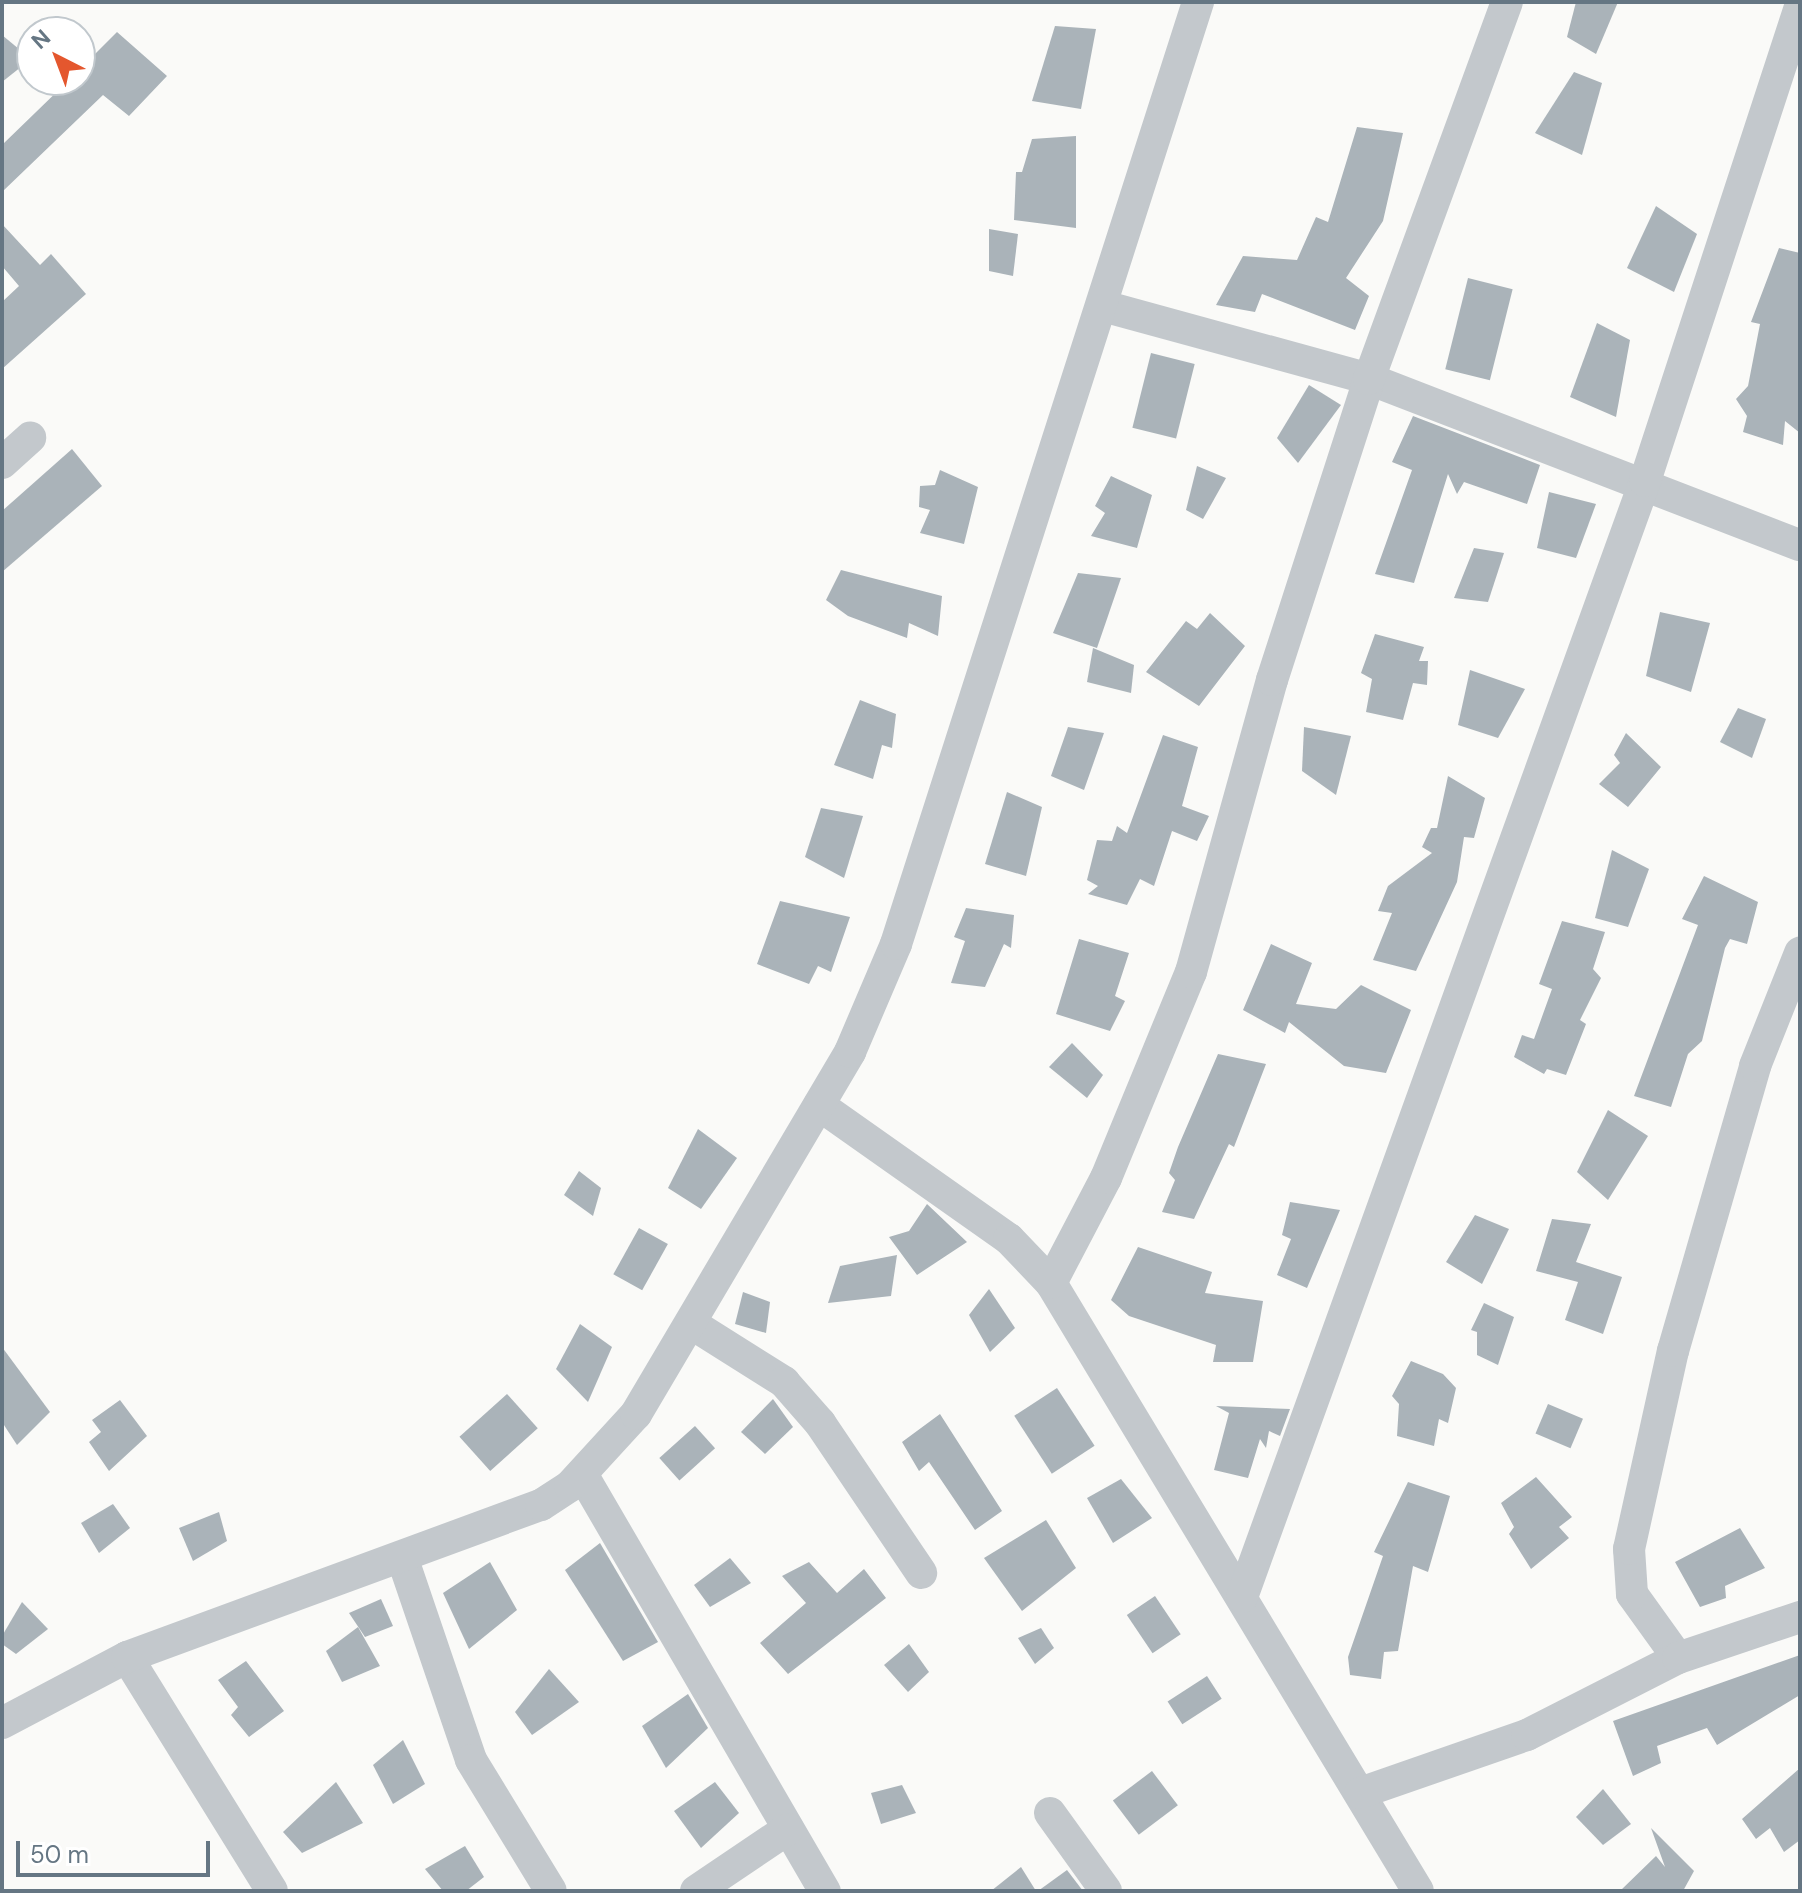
<!DOCTYPE html>
<html>
<head>
<meta charset="utf-8">
<style>
	body { margin:0 }
	#map { position:relative; width:1802px; height:1893px; overflow:hidden; background:#fafaf8; font-family:"DM Sans",sans-serif }
	div>[style] { position:absolute }
	[style*='--x'] { left:calc(var(--x)*1px); top:calc(var(--y)*1px); width:calc(var(--w)*1px); rotate:calc(var(--a)*1deg) }
	.building>* { inset:0; background:#aab3b9; transform-origin:0 0 }
	.street>* { height:32px; margin:-16px; padding:0 16px; transform-origin:16px; border-radius:16px; background:#c3c8cc }
	span { translate:-50% -50%; white-space:nowrap; text-align:center; line-height:1.15; -webkit-text-stroke:8px #fff; paint-order:stroke }
	.frame { position:absolute; inset:0; border:4px solid #657683; pointer-events:none }
	.north { position:absolute; left:16px; top:16px; width:80px; height:80px; box-sizing:border-box; background:#fff; border:2px solid #c1c8cd; border-radius:50%; rotate:318deg; font-size:22px; font-weight:700; line-height:32px; text-align:center; color:#657683 }
	.north::after { content:''; display:block; margin:auto; width:28px; height:36px; background:#e4572e; clip-path:polygon(50% 0,100% 100%,50% 72%,0 100%) }
	.scale { position:absolute; left:16px; top:1841px; width:194px; height:36px; box-sizing:border-box; border:4px solid #657683; border-top:0; padding-left:10px; font-size:24px; line-height:28px; white-space:nowrap; color:#657683; -webkit-text-stroke:6px #fff; paint-order:stroke }
</style>
</head>
<body>
<div id="map">
	<div class="building">
		<i style="clip-path:polygon(1576px 2px,1618px 2px,1596px 54px,1567px 37px)"></i>
		<i style="clip-path:polygon(1055px 26px,1096px 29px,1081px 109px,1032px 101px)"></i>
		<i style="clip-path:polygon(117px 32px,167px 76px,129px 116px,103px 95px,2px 192px,2px 145px,69px 80px,80px 80px,80px 69px)"></i>
		<i style="clip-path:polygon(2px 35px,31px 59px,2px 82px)"></i>
		<i style="clip-path:polygon(1574px 72px,1602px 83px,1582px 155px,1535px 133px)"></i>
		<i style="clip-path:polygon(1357px 127px,1403px 133px,1383px 221px,1346px 278px,1369px 296px,1355px 330px,1262px 294px,1255px 312px,1216px 305px,1243px 256px,1297px 260px,1316px 217px,1328px 222px)"></i>
		<i style="clip-path:polygon(1076px 136px,1076px 228px,1014px 220px,1016px 172px,1022px 172px,1032px 139px)"></i>
		<i style="clip-path:polygon(1656px 206px,1697px 234px,1674px 292px,1627px 268px)"></i>
		<i style="clip-path:polygon(2px 224px,40px 265px,51px 254px,86px 294px,2px 369px,2px 302px,19px 286px,2px 266px)"></i>
		<i style="clip-path:polygon(989px 229px,1018px 234px,1013px 276px,989px 271px)"></i>
		<i style="clip-path:polygon(1779px 248px,1800px 253px,1800px 433px,1785px 421px,1783px 445px,1743px 432px,1747px 416px,1736px 399px,1748px 386px,1760px 324px,1751px 322px)"></i>
		<i style="left:1468px;top:278px;width:46px;height:94px;rotate:14deg"></i>
		<i style="clip-path:polygon(1597px 323px,1630px 340px,1616px 417px,1570px 397px)"></i>
		<i style="left:1151px;top:353px;width:45px;height:77px;rotate:14deg"></i>
		<i style="clip-path:polygon(1309px 385px,1341px 405px,1298px 463px,1277px 438px)"></i>
		<i style="clip-path:polygon(1413px 416px,1540px 465px,1527px 504px,1464px 482px,1457px 494px,1448px 474px,1414px 583px,1375px 574px,1412px 470px,1392px 462px)"></i>
		<i style="clip-path:polygon(72px 449px,102px 486px,2px 572px,2px 511px)"></i>
		<i style="clip-path:polygon(1197px 466px,1226px 478px,1203px 519px,1186px 510px)"></i>
		<i style="clip-path:polygon(940px 470px,978px 487px,964px 544px,920px 533px,930px 510px,919px 507px,920px 486px,935px 485px)"></i>
		<i style="clip-path:polygon(1111px 476px,1152px 495px,1137px 548px,1091px 536px,1105px 513px,1095px 506px)"></i>
		<i style="clip-path:polygon(1549px 492px,1596px 504px,1576px 558px,1537px 548px)"></i>
		<i style="clip-path:polygon(1474px 548px,1504px 553px,1488px 602px,1454px 598px)"></i>
		<i style="clip-path:polygon(841px 570px,942px 596px,938px 636px,909px 623px,907px 638px,848px 616px,826px 600px)"></i>
		<i style="clip-path:polygon(1078px 573px,1121px 578px,1097px 648px,1053px 633px)"></i>
		<i style="clip-path:polygon(1660px 612px,1710px 623px,1691px 692px,1646px 676px)"></i>
		<i style="clip-path:polygon(1210px 613px,1245px 646px,1199px 706px,1146px 672px,1186px 621px,1197px 629px)"></i>
		<i style="clip-path:polygon(1375px 634px,1424px 647px,1419px 661px,1428px 661px,1427px 685px,1413px 683px,1403px 720px,1366px 712px,1372px 679px,1361px 673px)"></i>
		<i style="clip-path:polygon(1093px 648px,1134px 665px,1131px 693px,1087px 682px)"></i>
		<i style="clip-path:polygon(1470px 670px,1525px 689px,1498px 738px,1458px 725px)"></i>
		<i style="clip-path:polygon(860px 700px,896px 714px,892px 748px,882px 745px,873px 779px,834px 765px)"></i>
		<i style="clip-path:polygon(1738px 708px,1766px 719px,1752px 758px,1720px 742px)"></i>
		<i style="clip-path:polygon(1068px 727px,1104px 733px,1084px 790px,1051px 776px)"></i>
		<i style="clip-path:polygon(1304px 727px,1351px 736px,1336px 795px,1302px 771px)"></i>
		<i style="clip-path:polygon(1626px 733px,1661px 767px,1628px 807px,1599px 784px,1620px 763px,1614px 755px)"></i>
		<i style="clip-path:polygon(1163px 735px,1198px 747px,1182px 806px,1209px 816px,1197px 841px,1172px 831px,1154px 886px,1140px 879px,1127px 905px,1088px 894px,1098px 886px,1087px 880px,1097px 840px,1112px 841px,1117px 826px,1127px 833px)"></i>
		<i style="clip-path:polygon(1448px 776px,1485px 798px,1474px 838px,1464px 837px,1457px 882px,1416px 971px,1373px 960px,1392px 913px,1378px 911px,1388px 886px,1432px 853px,1422px 847px,1431px 828px,1437px 828px)"></i>
		<i style="clip-path:polygon(1007px 792px,1042px 807px,1026px 876px,985px 864px)"></i>
		<i style="clip-path:polygon(821px 808px,863px 816px,844px 878px,805px 857px)"></i>
		<i style="clip-path:polygon(1612px 850px,1649px 869px,1628px 927px,1595px 918px)"></i>
		<i style="clip-path:polygon(1704px 876px,1758px 902px,1747px 944px,1730px 939px,1725px 948px,1702px 1041px,1688px 1054px,1671px 1107px,1634px 1096px,1698px 925px,1682px 919px)"></i>
		<i style="clip-path:polygon(780px 901px,850px 917px,831px 972px,818px 966px,809px 984px,757px 964px)"></i>
		<i style="clip-path:polygon(966px 908px,1014px 915px,1011px 948px,1004px 944px,985px 987px,951px 983px,965px 941px,954px 937px)"></i>
		<i style="clip-path:polygon(1562px 921px,1605px 932px,1593px 969px,1601px 978px,1580px 1020px,1586px 1024px,1566px 1075px,1547px 1069px,1544px 1074px,1514px 1057px,1522px 1035px,1534px 1039px,1552px 989px,1539px 984px)"></i>
		<i style="clip-path:polygon(1079px 939px,1129px 953px,1115px 996px,1125px 1001px,1110px 1031px,1056px 1014px)"></i>
		<i style="clip-path:polygon(1271px 944px,1312px 963px,1296px 1004px,1336px 1009px,1361px 985px,1411px 1010px,1386px 1073px,1344px 1066px,1289px 1022px,1285px 1033px,1243px 1010px)"></i>
		<i style="clip-path:polygon(1072px 1043px,1103px 1075px,1087px 1098px,1049px 1067px)"></i>
		<i style="clip-path:polygon(1218px 1054px,1266px 1064px,1234px 1147px,1229px 1144px,1194px 1219px,1162px 1212px,1175px 1180px,1169px 1173px,1178px 1147px)"></i>
		<i style="clip-path:polygon(1608px 1110px,1648px 1136px,1608px 1200px,1577px 1172px)"></i>
		<i style="clip-path:polygon(698px 1129px,737px 1158px,701px 1209px,668px 1188px)"></i>
		<i style="clip-path:polygon(579px 1171px,601px 1188px,593px 1216px,564px 1195px)"></i>
		<i style="clip-path:polygon(1290px 1202px,1340px 1210px,1307px 1288px,1277px 1275px,1291px 1239px,1282px 1235px)"></i>
		<i style="clip-path:polygon(927px 1204px,967px 1242px,917px 1275px,889px 1237px,909px 1231px)"></i>
		<i style="clip-path:polygon(1475px 1215px,1509px 1229px,1482px 1284px,1446px 1262px)"></i>
		<i style="clip-path:polygon(1552px 1219px,1591px 1224px,1576px 1262px,1622px 1277px,1603px 1334px,1565px 1320px,1578px 1282px,1536px 1271px)"></i>
		<i style="left:639px;top:1228px;width:33px;height:53px;rotate:29deg"></i>
		<i style="clip-path:polygon(1138px 1247px,1212px 1272px,1205px 1293px,1263px 1301px,1253px 1362px,1213px 1362px,1216px 1345px,1129px 1316px,1111px 1300px)"></i>
		<i style="clip-path:polygon(897px 1255px,891px 1296px,828px 1303px,840px 1266px)"></i>
		<i style="clip-path:polygon(989px 1289px,1015px 1328px,990px 1352px,969px 1315px)"></i>
		<i style="clip-path:polygon(743px 1292px,770px 1302px,766px 1333px,735px 1324px)"></i>
		<i style="clip-path:polygon(1484px 1303px,1514px 1317px,1498px 1365px,1477px 1355px,1477px 1332px,1471px 1330px)"></i>
		<i style="clip-path:polygon(580px 1324px,612px 1347px,588px 1402px,556px 1369px)"></i>
		<i style="clip-path:polygon(2px 1347px,50px 1412px,17px 1445px,2px 1422px)"></i>
		<i style="clip-path:polygon(1411px 1361px,1443px 1374px,1456px 1388px,1448px 1423px,1439px 1419px,1434px 1446px,1397px 1436px,1399px 1404px,1392px 1396px)"></i>
		<i style="left:1057px;top:1388px;width:69px;height:51px;rotate:57deg"></i>
		<i style="left:507px;top:1394px;width:46px;height:64px;rotate:48deg"></i>
		<i style="clip-path:polygon(773px 1399px,793px 1427px,765px 1454px,741px 1432px)"></i>
		<i style="clip-path:polygon(120px 1400px,147px 1436px,109px 1471px,89px 1442px,101px 1432px,92px 1420px)"></i>
		<i style="left:1548px;top:1404px;width:38px;height:32px;rotate:23deg"></i>
		<i style="clip-path:polygon(1216px 1406px,1290px 1409px,1280px 1436px,1269px 1431px,1266px 1448px,1260px 1439px,1248px 1478px,1214px 1470px,1229px 1413px)"></i>
		<i style="clip-path:polygon(940px 1414px,1002px 1511px,975px 1530px,929px 1462px,919px 1471px,902px 1442px)"></i>
		<i style="left:695px;top:1426px;width:30px;height:48px;rotate:48deg"></i>
		<i style="clip-path:polygon(1536px 1477px,1572px 1517px,1559px 1527px,1569px 1538px,1531px 1569px,1509px 1534px,1514px 1527px,1501px 1503px)"></i>
		<i style="clip-path:polygon(1121px 1479px,1152px 1518px,1113px 1543px,1087px 1498px)"></i>
		<i style="clip-path:polygon(1408px 1482px,1450px 1496px,1428px 1572px,1413px 1566px,1398px 1651px,1384px 1652px,1381px 1679px,1350px 1675px,1348px 1657px,1383px 1556px,1374px 1552px)"></i>
		<i style="clip-path:polygon(113px 1504px,130px 1528px,99px 1553px,81px 1523px)"></i>
		<i style="clip-path:polygon(219px 1512px,227px 1541px,193px 1561px,179px 1528px)"></i>
		<i style="clip-path:polygon(1046px 1520px,1076px 1568px,1022px 1611px,984px 1558px)"></i>
		<i style="clip-path:polygon(1740px 1528px,1765px 1568px,1725px 1586px,1726px 1598px,1700px 1607px,1675px 1562px)"></i>
		<i style="clip-path:polygon(600px 1543px,658px 1642px,623px 1661px,565px 1570px)"></i>
		<i style="clip-path:polygon(730px 1558px,751px 1583px,710px 1607px,694px 1585px)"></i>
		<i style="clip-path:polygon(490px 1562px,517px 1610px,469px 1649px,443px 1593px)"></i>
		<i style="clip-path:polygon(809px 1562px,837px 1593px,864px 1569px,886px 1598px,788px 1674px,760px 1643px,806px 1603px,782px 1576px)"></i>
		<i style="left:1155px;top:1596px;width:46px;height:34px;rotate:56deg"></i>
		<i style="clip-path:polygon(381px 1599px,393px 1626px,365px 1637px,349px 1613px)"></i>
		<i style="clip-path:polygon(22px 1602px,48px 1629px,16px 1654px,2px 1644px,2px 1636px)"></i>
		<i style="clip-path:polygon(358px 1627px,380px 1666px,342px 1682px,326px 1651px)"></i>
		<i style="clip-path:polygon(1041px 1628px,1054px 1648px,1035px 1664px,1018px 1638px)"></i>
		<i style="clip-path:polygon(909px 1644px,929px 1672px,908px 1692px,884px 1665px)"></i>
		<i style="clip-path:polygon(1800px 1655px,1800px 1695px,1717px 1745px,1707px 1728px,1657px 1746px,1661px 1763px,1633px 1776px,1613px 1721px)"></i>
		<i style="clip-path:polygon(246px 1661px,284px 1711px,249px 1737px,231px 1715px,238px 1707px,218px 1680px)"></i>
		<i style="clip-path:polygon(549px 1669px,579px 1702px,532px 1735px,515px 1712px)"></i>
		<i style="left:1207px;top:1676px;width:27px;height:47px;rotate:57deg"></i>
		<i style="clip-path:polygon(688px 1694px,708px 1728px,666px 1768px,642px 1726px)"></i>
		<i style="clip-path:polygon(403px 1740px,425px 1784px,393px 1804px,373px 1765px)"></i>
		<i style="clip-path:polygon(1800px 1768px,1800px 1840px,1784px 1852px,1770px 1828px,1756px 1839px,1742px 1819px)"></i>
		<i style="left:1152px;top:1771px;width:43px;height:49px;rotate:53deg"></i>
		<i style="clip-path:polygon(336px 1782px,363px 1823px,302px 1853px,283px 1832px)"></i>
		<i style="clip-path:polygon(715px 1782px,739px 1813px,701px 1848px,674px 1811px)"></i>
		<i style="clip-path:polygon(902px 1785px,916px 1813px,881px 1824px,871px 1793px)"></i>
		<i style="clip-path:polygon(1603px 1789px,1631px 1824px,1603px 1845px,1576px 1817px)"></i>
		<i style="clip-path:polygon(1651px 1828px,1694px 1871px,1683px 1891px,1620px 1891px,1656px 1856px,1665px 1867px)"></i>
		<i style="clip-path:polygon(465px 1846px,484px 1877px,466px 1891px,443px 1891px,425px 1869px)"></i>
		<i style="clip-path:polygon(1021px 1867px,1036px 1891px,991px 1891px)"></i>
		<i style="clip-path:polygon(1067px 1870px,1083px 1891px,1038px 1891px)"></i>
	</div>
	<div class="street">
		<i style="--x:1103;--y:306;--w:276;--a:15.3"></i>
		<i style="--x:1369;--y:379;--w:462;--a:21.1"></i>
		<i style="--x:2;--y:463;--w:38;--a:-42"></i>
		<i style="--x:819;--y:1105;--w:232;--a:35.2"></i>
		<i style="--x:1009;--y:1239;--w:61;--a:46.3"></i>
		<i style="--x:1051;--y:1283;--w:710;--a:58.88"></i>
		<i style="--x:1051;--y:1283;--w:119;--a:-62.4"></i>
		<i style="--x:1106;--y:1178;--w:223;--a:-67.6"></i>
		<i style="--x:1191;--y:972;--w:303;--a:-74.5"></i>
		<i style="--x:1272;--y:680;--w:316;--a:-72.1"></i>
		<i style="--x:1369;--y:379;--w:401;--a:-69.9"></i>
		<i style="--x:692;--y:1324;--w:109;--a:32.2"></i>
		<i style="--x:784;--y:1382;--w:55;--a:48.7"></i>
		<i style="--x:820;--y:1423;--w:181;--a:56"></i>
		<i style="--x:582;--y:1474;--w:483;--a:59.8"></i>
		<i style="--x:402;--y:1557;--w:214;--a:71.2"></i>
		<i style="--x:471;--y:1760;--w:153;--a:58.6"></i>
		<i style="--x:1242;--y:1597;--w:1187;--a:-70.14"></i>
		<i style="--x:1645;--y:481;--w:498;--a:-71.9"></i>
		<i style="--x:127;--y:1657;--w:275;--a:58.2"></i>
		<i style="--x:1678;--y:1658;--w:79;--a:-125.7"></i>
		<i style="--x:1632;--y:1594;--w:45;--a:-93.8"></i>
		<i style="--x:1629;--y:1549;--w:203;--a:-77.5"></i>
		<i style="--x:1673;--y:1351;--w:297;--a:-73.9"></i>
		<i style="--x:1755;--y:1066;--w:122;--a:-68.3"></i>
		<i style="--x:2;--y:1723;--w:141;--a:-27.8"></i>
		<i style="--x:127;--y:1657;--w:441;--a:-20.2"></i>
		<i style="--x:541;--y:1505;--w:35;--a:-33"></i>
		<i style="--x:570;--y:1486;--w:98;--a:-47.5"></i>
		<i style="--x:636;--y:1414;--w:421;--a:-59.4"></i>
		<i style="--x:850;--y:1052;--w:117;--a:-66.9"></i>
		<i style="--x:896;--y:944;--w:989;--a:-72.22"></i>
		<i style="--x:1360;--y:1793;--w:177;--a:-19.2"></i>
		<i style="--x:1527;--y:1735;--w:169;--a:-27"></i>
		<i style="--x:1678;--y:1658;--w:129;--a:-18.6"></i>
		<i style="--x:1050;--y:1813;--w:96;--a:54.3"></i>
		<i style="--x:696;--y:1891;--w:111;--a:-34"></i>
	</div>
	<div class="frame"></div>
	<div class="north">N</div>
	<div class="scale">50 m</div>
</div>
</body>
</html>
